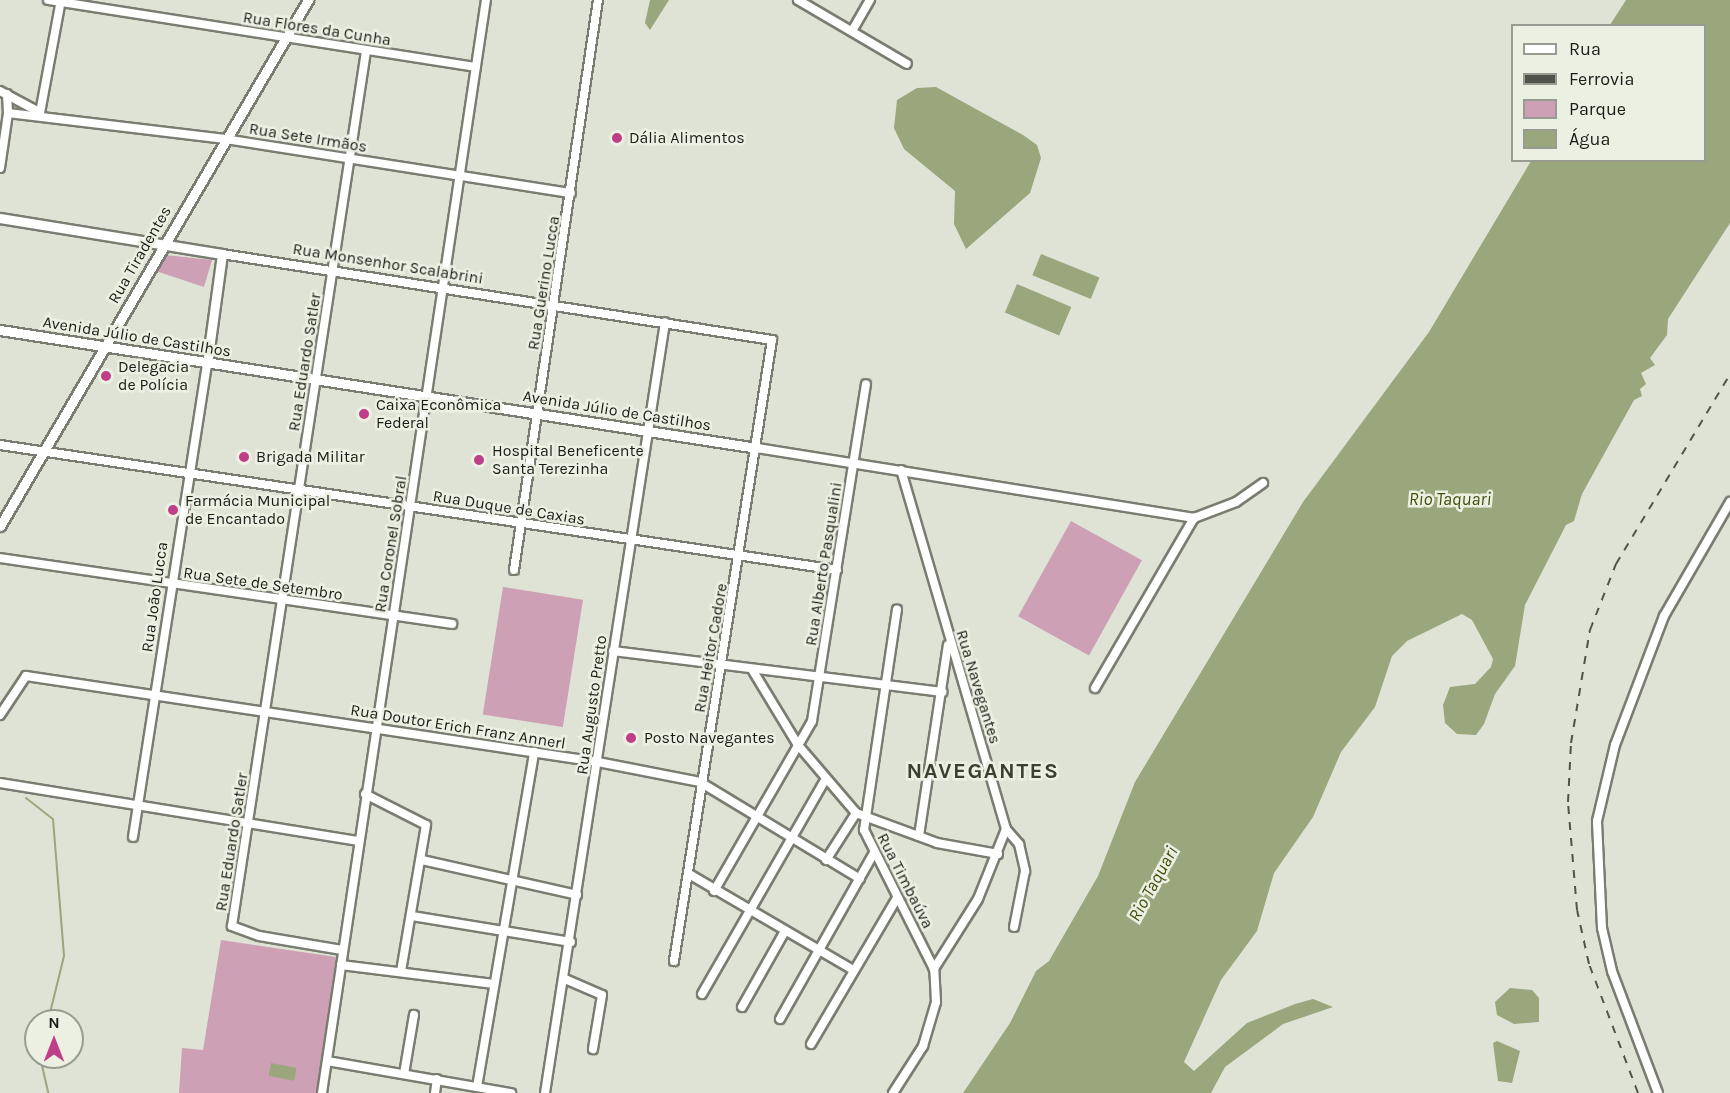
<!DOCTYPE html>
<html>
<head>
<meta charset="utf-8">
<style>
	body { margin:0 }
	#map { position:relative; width:1730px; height:1093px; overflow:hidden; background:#dfe3d5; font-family:Karla,sans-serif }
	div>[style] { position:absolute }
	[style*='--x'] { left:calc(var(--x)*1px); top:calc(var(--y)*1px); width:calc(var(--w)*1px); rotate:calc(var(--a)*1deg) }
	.green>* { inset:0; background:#cda0b5; transform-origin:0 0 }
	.water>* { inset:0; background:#9aa67c; transform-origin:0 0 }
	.stream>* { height:2px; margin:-1px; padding:0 1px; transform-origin:1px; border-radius:1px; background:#9aa67c }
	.roads { filter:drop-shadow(2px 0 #797d71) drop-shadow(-2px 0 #797d71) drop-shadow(0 2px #797d71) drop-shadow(0 -2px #797d71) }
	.minor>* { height:8px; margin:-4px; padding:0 4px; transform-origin:4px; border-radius:4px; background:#fff }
	.tertiary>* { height:9px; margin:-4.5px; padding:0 4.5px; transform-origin:4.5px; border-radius:4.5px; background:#fff }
	.rail>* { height:2px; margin-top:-1px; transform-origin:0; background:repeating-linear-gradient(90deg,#50534b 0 8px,transparent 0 16px) }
	.dots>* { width:16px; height:16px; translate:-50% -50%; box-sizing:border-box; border:3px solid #ecf0e3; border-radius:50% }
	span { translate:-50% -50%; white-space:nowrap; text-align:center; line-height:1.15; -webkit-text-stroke:5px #ecf0e3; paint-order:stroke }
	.street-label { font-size:16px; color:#1a1c17 }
	.poi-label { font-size:16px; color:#1a1c17 }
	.left { translate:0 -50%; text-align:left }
	.water-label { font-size:18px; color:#42500d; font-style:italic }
	.district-label { font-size:22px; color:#3b3e33; font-weight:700; letter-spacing:1.5px }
	.legend { position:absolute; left:1511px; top:24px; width:195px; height:138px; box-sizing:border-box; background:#ecf0e3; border:2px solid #989b91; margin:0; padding:8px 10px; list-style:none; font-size:18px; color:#1a1c17 }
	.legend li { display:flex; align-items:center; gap:12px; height:30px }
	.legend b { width:30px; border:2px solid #989b91 }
	.north { position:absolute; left:24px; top:1009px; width:60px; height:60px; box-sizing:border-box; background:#ecf0e3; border:2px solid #989b91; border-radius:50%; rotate:0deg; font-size:16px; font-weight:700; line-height:24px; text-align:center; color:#1a1c17 }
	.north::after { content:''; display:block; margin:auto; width:21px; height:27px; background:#bf3e88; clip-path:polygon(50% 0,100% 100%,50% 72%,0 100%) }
</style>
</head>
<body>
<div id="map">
	<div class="green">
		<i style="clip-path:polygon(165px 255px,212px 260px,204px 287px,156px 271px)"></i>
		<i style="left:1071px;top:521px;width:81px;height:109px;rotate:29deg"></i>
		<i style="left:503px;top:587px;width:81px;height:129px;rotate:9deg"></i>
		<i style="clip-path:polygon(221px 940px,336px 957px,318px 1093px,179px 1093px,182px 1048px,203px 1050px)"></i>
	</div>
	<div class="water">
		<i style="clip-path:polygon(650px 0,669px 0,650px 30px,645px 23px)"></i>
		<i style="clip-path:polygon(1626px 0,1730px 0,1730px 223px,1668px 319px,1667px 335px,1650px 358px,1655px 365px,1641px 373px,1646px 384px,1640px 389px,1642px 396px,1634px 400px,1582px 494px,1574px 521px,1566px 525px,1525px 605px,1515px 666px,1495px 694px,1484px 724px,1476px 735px,1457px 734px,1445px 723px,1443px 705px,1450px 687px,1475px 684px,1491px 667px,1493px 659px,1472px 620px,1462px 614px,1407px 641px,1392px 656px,1375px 707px,1341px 752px,1313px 817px,1274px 873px,1257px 931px,1221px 980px,1184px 1062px,1194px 1071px,1247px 1023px,1295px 1004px,1313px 999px,1333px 1007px,1283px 1024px,1225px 1067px,1211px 1093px,963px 1093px,1010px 1023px,1036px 971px,1049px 961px,1098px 876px,1135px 782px,1303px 502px,1429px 332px,1531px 161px,1704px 160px,1704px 26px,1610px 25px)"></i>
		<i style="clip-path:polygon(936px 87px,1023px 135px,1037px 145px,1041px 158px,1030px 193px,966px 249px,954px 224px,955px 191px,904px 149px,894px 128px,897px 100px,917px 88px)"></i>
		<i style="left:1041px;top:254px;width:63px;height:23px;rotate:22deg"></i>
		<i style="left:1017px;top:284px;width:59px;height:31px;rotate:23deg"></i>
		<i style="clip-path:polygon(1510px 988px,1532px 990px,1539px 998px,1539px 1022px,1514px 1024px,1497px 1015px,1495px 1002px)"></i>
		<i style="clip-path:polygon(1497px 1041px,1520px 1051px,1512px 1083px,1498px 1081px,1493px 1043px)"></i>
		<i style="left:271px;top:1063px;width:26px;height:13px;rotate:11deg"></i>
	</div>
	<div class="stream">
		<i style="--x:26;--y:798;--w:34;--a:38"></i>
		<i style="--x:53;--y:819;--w:137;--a:85.4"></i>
		<i style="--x:64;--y:956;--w:67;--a:103.8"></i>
		<i style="--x:40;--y:1057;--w:37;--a:77"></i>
	</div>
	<div class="roads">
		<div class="minor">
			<i style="--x:48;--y:0;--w:433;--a:8.9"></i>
			<i style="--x:798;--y:0;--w:126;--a:30.4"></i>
			<i style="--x:852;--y:31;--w:36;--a:-60"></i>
			<i style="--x:0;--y:91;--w:44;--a:28.3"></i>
			<i style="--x:7;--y:94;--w:19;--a:87"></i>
			<i style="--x:8;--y:113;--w:219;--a:6.8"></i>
			<i style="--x:225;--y:139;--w:350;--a:8.9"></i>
			<i style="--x:40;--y:113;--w:115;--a:-79.5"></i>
			<i style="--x:0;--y:168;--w:56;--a:-81.7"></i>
			<i style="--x:222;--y:254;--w:557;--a:8.89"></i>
			<i style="--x:772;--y:340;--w:629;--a:98.97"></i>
			<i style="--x:0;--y:445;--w:846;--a:8.49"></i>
			<i style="--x:757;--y:448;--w:443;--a:9.1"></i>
			<i style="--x:1194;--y:518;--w:45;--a:-20.9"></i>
			<i style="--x:1236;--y:502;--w:33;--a:-35"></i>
			<i style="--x:901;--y:470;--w:374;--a:73.7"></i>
			<i style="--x:1006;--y:829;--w:75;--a:111.8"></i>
			<i style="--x:978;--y:899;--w:83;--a:122.2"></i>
			<i style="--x:0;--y:558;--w:457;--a:8.3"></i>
			<i style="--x:514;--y:570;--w:576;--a:-81.62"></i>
			<i style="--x:613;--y:651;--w:332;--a:7.1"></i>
			<i style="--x:753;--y:671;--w:87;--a:58.7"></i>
			<i style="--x:798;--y:745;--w:89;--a:49.5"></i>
			<i style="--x:856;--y:813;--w:86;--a:20.3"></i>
			<i style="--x:937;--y:843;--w:62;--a:10.2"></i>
			<i style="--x:1095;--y:688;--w:197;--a:-59.8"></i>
			<i style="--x:0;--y:715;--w:47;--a:-56.3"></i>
			<i style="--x:26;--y:676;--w:578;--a:8.55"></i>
			<i style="--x:598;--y:762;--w:104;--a:11.1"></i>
			<i style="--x:700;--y:782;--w:187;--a:31.2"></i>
			<i style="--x:0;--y:783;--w:362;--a:9.2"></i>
			<i style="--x:365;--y:794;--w:68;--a:26.9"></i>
			<i style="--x:426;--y:825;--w:149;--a:99.7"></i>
			<i style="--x:1006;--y:829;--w:20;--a:49"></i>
			<i style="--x:1019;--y:844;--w:28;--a:77"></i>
			<i style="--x:1025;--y:871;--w:57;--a:101.1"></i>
			<i style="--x:919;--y:836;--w:193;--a:-81.4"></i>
			<i style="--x:133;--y:837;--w:480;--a:-81.1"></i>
			<i style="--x:422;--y:860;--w:159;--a:12.7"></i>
			<i style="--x:826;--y:860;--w:56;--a:-57.4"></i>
			<i style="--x:689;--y:874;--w:190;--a:30.3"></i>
			<i style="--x:714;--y:891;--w:196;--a:-60"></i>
			<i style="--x:812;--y:721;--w:341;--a:-80.9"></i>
			<i style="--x:412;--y:916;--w:161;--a:9.3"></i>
			<i style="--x:342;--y:950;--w:84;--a:-170.4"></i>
			<i style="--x:259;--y:936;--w:29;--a:-160"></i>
			<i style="--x:232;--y:926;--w:885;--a:-81.29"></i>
			<i style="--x:341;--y:965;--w:154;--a:7.1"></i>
			<i style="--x:565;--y:979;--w:40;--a:23.4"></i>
			<i style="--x:602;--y:995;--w:55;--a:99.5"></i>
			<i style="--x:702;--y:994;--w:247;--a:-60.1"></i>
			<i style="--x:742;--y:1007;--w:87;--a:-60.5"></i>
			<i style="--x:780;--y:1019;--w:191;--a:-60.5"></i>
			<i style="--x:811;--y:1044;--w:169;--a:-59.5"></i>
			<i style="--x:327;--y:1061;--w:187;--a:9.9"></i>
			<i style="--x:404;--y:1074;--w:60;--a:-80.4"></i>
			<i style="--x:477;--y:1087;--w:340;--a:-80.3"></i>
			<i style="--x:322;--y:1093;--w:1105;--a:-81.47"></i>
			<i style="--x:435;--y:1093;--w:14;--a:-82"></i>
			<i style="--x:545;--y:1093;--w:780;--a:-81.15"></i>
			<i style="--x:893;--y:1093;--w:56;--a:-57.4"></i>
			<i style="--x:923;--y:1046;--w:46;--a:-73.5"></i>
			<i style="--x:936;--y:1002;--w:33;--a:-93"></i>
			<i style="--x:934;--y:969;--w:156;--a:-116.7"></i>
			<i style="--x:864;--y:830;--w:223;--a:-81.5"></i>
			<i style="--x:1658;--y:1093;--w:130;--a:-110.7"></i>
			<i style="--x:1612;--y:971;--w:44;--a:-103.1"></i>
			<i style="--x:1602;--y:928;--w:107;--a:-92.7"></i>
			<i style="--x:1597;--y:821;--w:78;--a:-76.7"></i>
			<i style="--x:1615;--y:745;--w:138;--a:-69.2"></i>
			<i style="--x:1664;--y:616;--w:132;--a:-59.9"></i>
		</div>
		<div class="tertiary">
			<i style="--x:0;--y:218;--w:225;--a:9.2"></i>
			<i style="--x:222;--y:254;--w:110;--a:97.8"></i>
			<i style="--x:0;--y:330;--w:766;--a:8.86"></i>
			<i style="--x:0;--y:526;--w:610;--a:-59.65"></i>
		</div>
	</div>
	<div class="rail">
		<i style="--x:1638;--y:1093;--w:138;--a:-110.8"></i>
		<i style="--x:1589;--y:964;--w:55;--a:-102.5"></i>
		<i style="--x:1577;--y:910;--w:108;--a:-94.8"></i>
		<i style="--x:1568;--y:802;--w:59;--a:-87.1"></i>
		<i style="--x:1571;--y:743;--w:115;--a:-80.5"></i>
		<i style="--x:1590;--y:630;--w:71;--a:-68.5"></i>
		<i style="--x:1616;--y:564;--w:222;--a:-59"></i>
	</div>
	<div class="dots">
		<i style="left:617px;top:138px;background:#bf3e88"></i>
		<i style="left:106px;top:376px;background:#bf3e88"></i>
		<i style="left:364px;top:414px;background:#bf3e88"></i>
		<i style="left:244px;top:457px;background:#bf3e88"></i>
		<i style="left:479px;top:460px;background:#bf3e88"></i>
		<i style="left:173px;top:510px;background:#bf3e88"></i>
		<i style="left:631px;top:738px;background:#bf3e88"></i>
	</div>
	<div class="street-label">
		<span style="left:317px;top:29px;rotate:9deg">Rua Flores da Cunha</span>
		<span style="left:308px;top:138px;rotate:9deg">Rua Sete Irmãos</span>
		<span style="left:140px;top:255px;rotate:-60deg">Rua Tiradentes</span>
		<span style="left:388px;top:264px;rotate:9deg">Rua Monsenhor Scalabrini</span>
		<span style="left:544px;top:283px;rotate:-81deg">Rua Guerino Lucca</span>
		<span style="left:137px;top:337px;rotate:9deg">Avenida Júlio de Castilhos</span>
		<span style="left:305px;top:362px;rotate:-81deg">Rua Eduardo Satler</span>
		<span style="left:617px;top:411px;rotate:9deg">Avenida Júlio de Castilhos</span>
		<span style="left:509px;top:508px;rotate:9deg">Rua Duque de Caxias</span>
		<span style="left:391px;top:544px;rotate:-81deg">Rua Coronel Sobral</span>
		<span style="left:824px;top:564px;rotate:-81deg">Rua Alberto Pasqualini</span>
		<span style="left:263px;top:584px;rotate:8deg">Rua Sete de Setembro</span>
		<span style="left:155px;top:597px;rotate:-82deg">Rua João Lucca</span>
		<span style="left:711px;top:648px;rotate:-80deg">Rua Heitor Cadore</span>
		<span style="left:978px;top:687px;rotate:73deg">Rua Navegantes</span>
		<span style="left:592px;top:705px;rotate:-82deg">Rua Augusto Pretto</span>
		<span style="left:458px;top:727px;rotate:9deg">Rua Doutor Erich Franz Annerl</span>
		<span style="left:232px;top:842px;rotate:-81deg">Rua Eduardo Satler</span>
		<span style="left:905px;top:881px;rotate:63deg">Rua Timbaúva</span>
	</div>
	<div class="poi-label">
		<span class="left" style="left:629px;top:138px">Dália Alimentos</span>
		<span class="left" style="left:118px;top:376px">Delegacia<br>de Polícia</span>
		<span class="left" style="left:376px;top:414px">Caixa Econômica<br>Federal</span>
		<span class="left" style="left:492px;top:460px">Hospital Beneficente<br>Santa Terezinha</span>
		<span class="left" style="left:256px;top:457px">Brigada Militar</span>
		<span class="left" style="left:185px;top:510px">Farmácia Municipal<br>de Encantado</span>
		<span class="left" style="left:644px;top:738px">Posto Navegantes</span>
	</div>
	<div class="water-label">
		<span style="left:1450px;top:499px">Rio Taquari</span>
		<span style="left:1153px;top:884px;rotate:-61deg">Rio Taquari</span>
	</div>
	<div class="district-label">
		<span style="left:983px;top:772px">NAVEGANTES</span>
	</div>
	<ul class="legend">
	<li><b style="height:8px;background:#fff"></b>Rua</li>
	<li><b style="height:8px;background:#50534b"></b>Ferrovia</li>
	<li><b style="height:16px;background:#cda0b5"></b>Parque</li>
	<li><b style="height:16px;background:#9aa67c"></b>Água</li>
	</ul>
	<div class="north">N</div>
</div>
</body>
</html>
